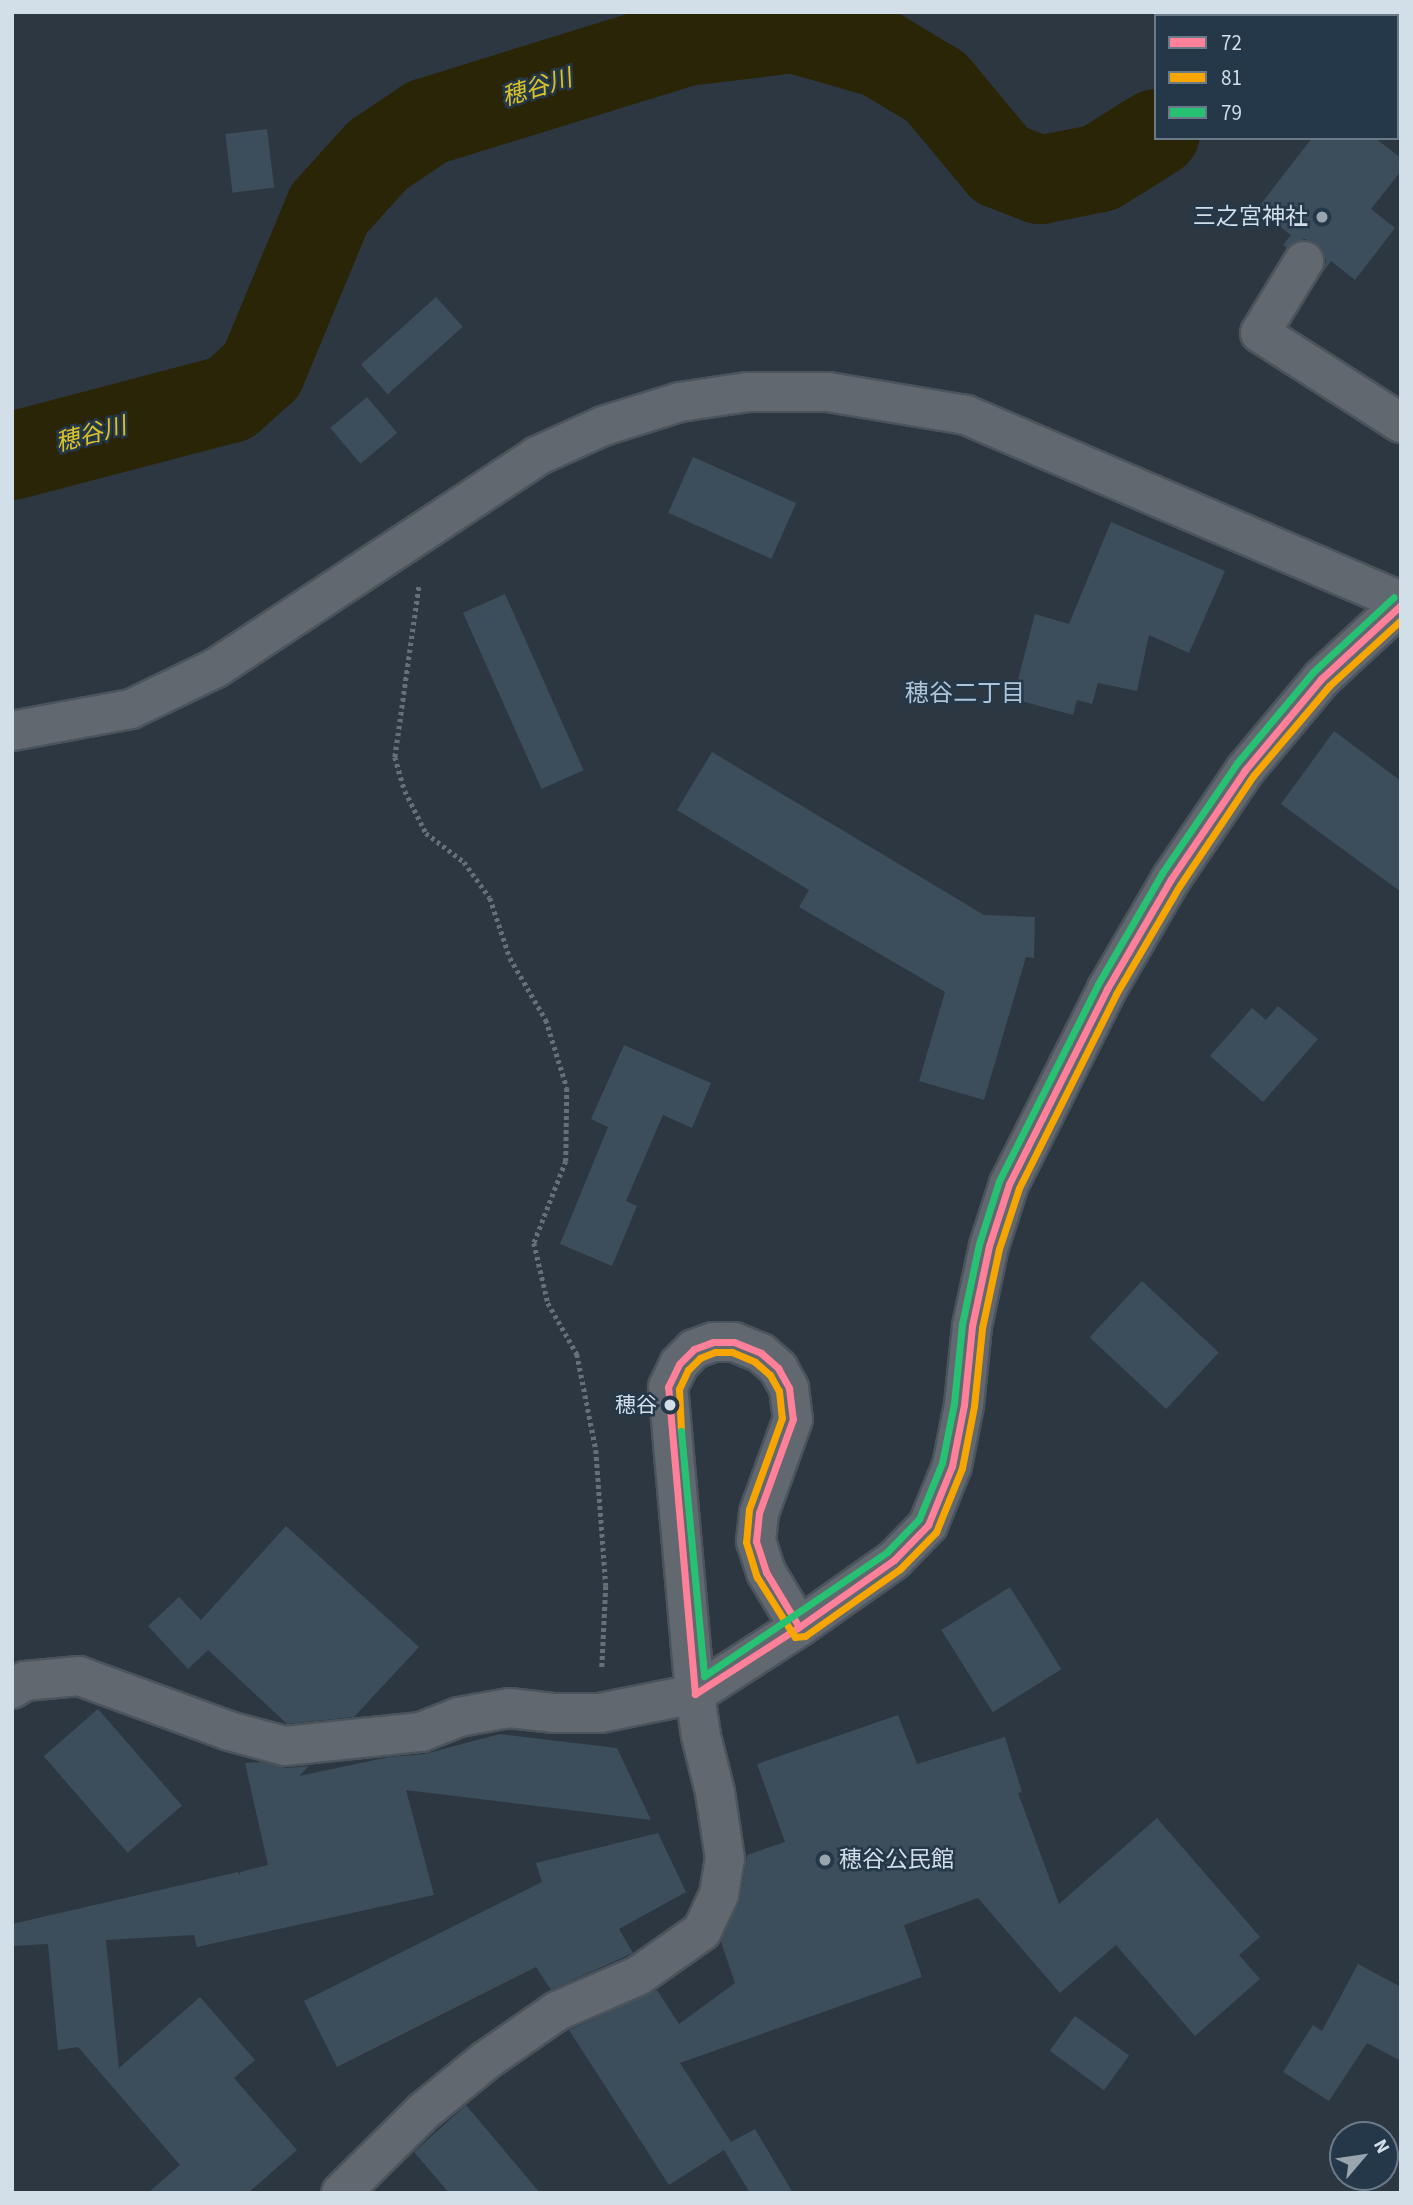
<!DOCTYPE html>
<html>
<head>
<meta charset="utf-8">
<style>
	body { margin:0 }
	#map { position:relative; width:1413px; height:2205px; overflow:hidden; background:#2d3741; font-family:"Source Sans 3","Noto Sans JP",sans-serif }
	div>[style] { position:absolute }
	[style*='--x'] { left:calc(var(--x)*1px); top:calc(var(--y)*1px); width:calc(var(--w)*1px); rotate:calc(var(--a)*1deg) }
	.river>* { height:88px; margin:-44px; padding:0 44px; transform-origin:44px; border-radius:44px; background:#2a2507 }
	.building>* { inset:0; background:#3c4d5b; transform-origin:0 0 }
	.path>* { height:4.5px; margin-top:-2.25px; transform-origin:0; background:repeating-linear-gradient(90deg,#686f76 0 3.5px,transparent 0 7px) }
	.roads { filter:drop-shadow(2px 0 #4b545c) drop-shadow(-2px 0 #4b545c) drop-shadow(0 2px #4b545c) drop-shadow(0 -2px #4b545c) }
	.minor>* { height:38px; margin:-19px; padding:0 19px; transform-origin:19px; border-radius:19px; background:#61686f }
	.bus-1>* { height:7px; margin:-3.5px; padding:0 3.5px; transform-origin:3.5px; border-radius:3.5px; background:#ff8098 }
	.bus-2>* { height:7px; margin:-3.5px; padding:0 3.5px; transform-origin:3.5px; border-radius:3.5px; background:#f7a600 }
	.bus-3>* { height:7px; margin:-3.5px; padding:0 3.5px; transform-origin:3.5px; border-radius:3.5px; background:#26c172 }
	.dots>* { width:19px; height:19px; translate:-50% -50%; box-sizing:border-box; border:4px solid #253849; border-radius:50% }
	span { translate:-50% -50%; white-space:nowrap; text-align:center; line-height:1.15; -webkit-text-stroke:5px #253849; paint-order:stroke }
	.bus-label { font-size:21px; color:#d2dee8 }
	.right { translate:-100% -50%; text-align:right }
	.poi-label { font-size:23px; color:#d2dee8 }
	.left { translate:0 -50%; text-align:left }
	.water-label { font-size:24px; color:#dcc327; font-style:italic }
	.neighbourhood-label { font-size:24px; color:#adc4d9 }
	.frame { position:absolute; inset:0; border:14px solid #d2dee8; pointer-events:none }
	.legend { position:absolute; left:1154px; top:14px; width:245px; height:126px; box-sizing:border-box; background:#253849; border:2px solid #6a7a89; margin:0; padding:9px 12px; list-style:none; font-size:21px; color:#d2dee8 }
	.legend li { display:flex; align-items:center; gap:14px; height:35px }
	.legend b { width:35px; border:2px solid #6a7a89 }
	.north { position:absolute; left:1329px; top:2121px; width:70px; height:70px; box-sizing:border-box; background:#253849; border:2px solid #6a7a89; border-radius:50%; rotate:61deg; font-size:19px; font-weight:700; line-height:28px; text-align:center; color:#d2dee8 }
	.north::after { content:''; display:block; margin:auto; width:24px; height:32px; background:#98a4ae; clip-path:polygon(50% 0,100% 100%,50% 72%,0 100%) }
</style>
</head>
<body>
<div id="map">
	<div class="river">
		<i style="--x:1347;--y:16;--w:8;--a:-30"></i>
		<i style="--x:12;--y:456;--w:225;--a:-14.7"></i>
		<i style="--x:230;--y:399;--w:43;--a:-42.2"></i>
		<i style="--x:262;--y:370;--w:174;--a:-67.4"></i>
		<i style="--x:329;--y:209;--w:73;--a:-47.8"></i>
		<i style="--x:378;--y:155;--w:59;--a:-34"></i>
		<i style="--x:427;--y:122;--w:271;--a:-17.2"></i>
		<i style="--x:686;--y:42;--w:109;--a:-6.9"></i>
		<i style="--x:794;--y:29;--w:91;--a:16"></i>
		<i style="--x:881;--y:54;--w:64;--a:31"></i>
		<i style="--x:936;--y:87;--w:102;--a:50.2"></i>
		<i style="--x:1001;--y:165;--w:42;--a:21"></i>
		<i style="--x:1040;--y:180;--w:61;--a:-11.3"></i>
		<i style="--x:1100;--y:168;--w:66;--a:-32"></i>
	</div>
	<div class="building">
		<i style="left:267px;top:129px;width:59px;height:42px;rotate:83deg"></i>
		<i style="clip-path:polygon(1312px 138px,1375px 138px,1401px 158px,1401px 171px,1371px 209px,1395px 228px,1355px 280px,1331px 261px,1323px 272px,1326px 261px,1323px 251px,1315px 242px,1304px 239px,1287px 248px,1283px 245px,1291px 235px,1257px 209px)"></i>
		<i style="left:436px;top:297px;width:40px;height:101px;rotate:48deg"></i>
		<i style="left:367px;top:397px;width:47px;height:48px;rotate:50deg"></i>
		<i style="left:693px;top:457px;width:113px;height:61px;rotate:24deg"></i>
		<i style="clip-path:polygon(1111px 522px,1225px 571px,1189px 653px,1149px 635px,1137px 691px,1098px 683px,1092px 704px,1077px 700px,1073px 715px,1013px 699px,1035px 614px,1069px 624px)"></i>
		<i style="left:505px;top:594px;width:193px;height:46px;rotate:66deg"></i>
		<i style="clip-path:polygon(1334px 731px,1401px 781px,1401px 892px,1281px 804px)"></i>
		<i style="clip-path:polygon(712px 752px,984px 915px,1035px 917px,1034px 958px,1026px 957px,984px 1100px,919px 1081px,945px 992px,799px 907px,809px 890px,677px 810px)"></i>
		<i style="clip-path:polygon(1278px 1006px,1318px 1039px,1263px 1102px,1210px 1056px,1252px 1008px,1266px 1020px)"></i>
		<i style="clip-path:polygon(624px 1045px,711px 1083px,692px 1128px,663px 1115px,626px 1201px,637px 1206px,612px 1266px,560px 1244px,608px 1127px,591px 1119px)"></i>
		<i style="left:1142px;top:1281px;width:105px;height:77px;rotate:43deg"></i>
		<i style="clip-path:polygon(286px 1526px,419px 1647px,354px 1717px,287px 1724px,208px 1650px,188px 1669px,148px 1626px,179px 1597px,201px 1620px)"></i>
		<i style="left:1010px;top:1587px;width:97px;height:81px;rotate:58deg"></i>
		<i style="left:98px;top:1709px;width:128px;height:72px;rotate:49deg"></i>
		<i style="clip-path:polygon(898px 1715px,917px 1764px,1005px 1737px,1022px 1792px,1018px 1793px,1059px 1904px,1157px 1818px,1260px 1937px,1239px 1955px,1260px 1979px,1195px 2036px,1116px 1945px,1060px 1993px,978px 1898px,904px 1925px,922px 1977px,680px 2063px,731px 2142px,755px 2129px,793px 2193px,750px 2193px,724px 2150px,669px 2185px,569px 2030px,657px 1990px,679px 2024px,735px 1983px,721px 1942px,740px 1899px,747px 1855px,785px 1842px,757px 1764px)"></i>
		<i style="clip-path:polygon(500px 1734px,617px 1748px,651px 1820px,406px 1790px,434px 1895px,197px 1947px,194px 1935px,106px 1940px,119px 2068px,200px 1997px,255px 2060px,234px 2078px,297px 2150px,248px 2193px,148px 2193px,180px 2165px,78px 2047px,58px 2050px,48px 1944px,13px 1946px,12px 1924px,238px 1872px,240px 1875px,240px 1872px,268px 1865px,245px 1763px,262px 1762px,287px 1768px,309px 1766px,299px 1776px,389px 1757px,424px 1754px)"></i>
		<i style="clip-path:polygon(658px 1833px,686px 1892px,619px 1929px,633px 1953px,551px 1990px,536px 1967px,337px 2067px,304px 2001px,542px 1882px,536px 1863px)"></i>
		<i style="clip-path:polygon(1358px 1964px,1401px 1987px,1401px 2061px,1367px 2043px,1329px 2101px,1283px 2072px,1313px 2025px,1322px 2031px)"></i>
		<i style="left:1075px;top:2016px;width:67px;height:43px;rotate:36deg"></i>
		<i style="clip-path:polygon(466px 2105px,540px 2193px,449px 2193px,414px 2152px)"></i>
	</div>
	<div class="path">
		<i style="--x:419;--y:587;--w:172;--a:98"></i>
		<i style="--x:395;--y:757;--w:35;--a:74"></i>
		<i style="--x:405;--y:791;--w:47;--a:63.4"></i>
		<i style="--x:426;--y:833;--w:48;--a:37.3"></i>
		<i style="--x:464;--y:862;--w:44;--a:54.2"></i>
		<i style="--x:490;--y:898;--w:63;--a:71.6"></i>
		<i style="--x:510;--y:958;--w:72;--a:59.9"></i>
		<i style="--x:546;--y:1020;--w:71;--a:72.8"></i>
		<i style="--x:567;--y:1088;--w:73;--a:90.8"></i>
		<i style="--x:566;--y:1161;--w:88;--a:111.3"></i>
		<i style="--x:534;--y:1243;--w:62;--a:76.9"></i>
		<i style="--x:548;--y:1303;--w:59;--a:60.4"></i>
		<i style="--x:577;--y:1354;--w:98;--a:78.8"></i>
		<i style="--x:596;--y:1450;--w:136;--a:85.8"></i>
		<i style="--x:606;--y:1586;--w:82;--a:92.8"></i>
	</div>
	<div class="roads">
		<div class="minor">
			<i style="--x:1304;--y:261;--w:84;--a:121.4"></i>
			<i style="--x:1260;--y:333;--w:167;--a:32.6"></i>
			<i style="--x:12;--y:731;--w:121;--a:-10.5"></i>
			<i style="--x:131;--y:709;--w:94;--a:-25.8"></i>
			<i style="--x:216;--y:668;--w:385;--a:-33.4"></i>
			<i style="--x:537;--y:456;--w:72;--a:-24.4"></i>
			<i style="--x:603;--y:426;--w:81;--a:-17.3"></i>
			<i style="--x:680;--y:402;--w:69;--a:-8.4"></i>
			<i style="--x:748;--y:392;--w:80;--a:0"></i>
			<i style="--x:828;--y:392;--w:140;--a:9.5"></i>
			<i style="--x:966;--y:415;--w:473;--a:23.2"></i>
			<i style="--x:12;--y:1689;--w:15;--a:-32"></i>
			<i style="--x:25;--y:1681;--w:54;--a:-5.3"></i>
			<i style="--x:79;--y:1676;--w:160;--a:20.1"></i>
			<i style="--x:229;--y:1731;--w:58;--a:15"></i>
			<i style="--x:285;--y:1746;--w:137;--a:-5.9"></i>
			<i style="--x:421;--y:1732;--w:41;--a:-21.5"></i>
			<i style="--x:459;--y:1717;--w:51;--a:-10.2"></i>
			<i style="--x:509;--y:1708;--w:44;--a:6.5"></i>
			<i style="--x:553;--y:1713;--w:47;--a:0"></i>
			<i style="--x:600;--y:1713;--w:97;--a:-11.3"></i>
			<i style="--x:695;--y:1694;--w:124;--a:-32.8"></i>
			<i style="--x:799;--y:1627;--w:116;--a:-35.2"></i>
			<i style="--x:894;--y:1560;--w:49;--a:-45.8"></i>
			<i style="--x:928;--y:1525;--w:64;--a:-67.9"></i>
			<i style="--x:952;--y:1466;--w:62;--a:-78.9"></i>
			<i style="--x:964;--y:1405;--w:79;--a:-84.2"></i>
			<i style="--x:972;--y:1326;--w:82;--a:-78"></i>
			<i style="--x:989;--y:1246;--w:65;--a:-72.1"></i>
			<i style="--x:1009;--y:1184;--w:218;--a:-63.3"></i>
			<i style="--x:1107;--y:989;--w:127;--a:-59.8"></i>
			<i style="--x:1171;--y:879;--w:132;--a:-55.8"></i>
			<i style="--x:1245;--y:770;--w:119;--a:-50.1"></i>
			<i style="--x:1321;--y:679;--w:109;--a:-42.8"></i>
			<i style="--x:341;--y:2193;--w:117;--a:-44.7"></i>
			<i style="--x:424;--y:2111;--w:79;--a:-39.3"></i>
			<i style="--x:485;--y:2061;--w:88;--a:-34.8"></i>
			<i style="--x:557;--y:2011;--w:88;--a:-23.4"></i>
			<i style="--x:638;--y:1976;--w:78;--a:-35.1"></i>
			<i style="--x:702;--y:1931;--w:40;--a:-65"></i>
			<i style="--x:719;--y:1895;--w:36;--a:-81"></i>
			<i style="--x:725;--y:1859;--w:68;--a:-98.5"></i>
			<i style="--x:715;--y:1792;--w:58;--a:-104"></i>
			<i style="--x:701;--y:1736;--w:42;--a:-98.1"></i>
			<i style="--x:695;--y:1694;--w:308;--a:-95"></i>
			<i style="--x:668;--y:1387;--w:25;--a:-64"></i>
			<i style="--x:679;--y:1364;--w:21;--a:-45"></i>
			<i style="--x:694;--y:1349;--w:20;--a:-20"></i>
			<i style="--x:713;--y:1342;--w:21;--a:0"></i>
			<i style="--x:734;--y:1342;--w:29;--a:22"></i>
			<i style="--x:761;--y:1353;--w:23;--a:41"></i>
			<i style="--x:778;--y:1368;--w:23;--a:61"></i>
			<i style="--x:789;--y:1388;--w:31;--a:83"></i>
			<i style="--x:793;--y:1419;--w:100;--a:109.9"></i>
			<i style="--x:759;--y:1513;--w:28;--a:96"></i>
			<i style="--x:756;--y:1541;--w:33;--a:72"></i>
			<i style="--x:766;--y:1572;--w:64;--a:59"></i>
		</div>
	</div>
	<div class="bus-1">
		<i style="--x:713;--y:1342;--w:21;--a:0"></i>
		<i style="--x:734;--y:1342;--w:29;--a:22"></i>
		<i style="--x:761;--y:1353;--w:23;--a:41"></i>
		<i style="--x:778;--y:1368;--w:23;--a:61"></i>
		<i style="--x:789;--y:1388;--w:31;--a:83"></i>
		<i style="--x:793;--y:1419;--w:100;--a:109.9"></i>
		<i style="--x:759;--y:1513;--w:28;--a:96"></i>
		<i style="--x:756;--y:1541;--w:33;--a:72"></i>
		<i style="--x:766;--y:1572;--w:64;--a:59"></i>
		<i style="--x:799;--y:1627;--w:124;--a:147.2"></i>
		<i style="--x:695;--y:1694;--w:308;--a:-95"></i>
		<i style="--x:668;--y:1387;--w:25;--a:-64"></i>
		<i style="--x:679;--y:1364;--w:21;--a:-45"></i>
		<i style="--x:694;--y:1349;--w:20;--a:-20"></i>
		<i style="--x:799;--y:1627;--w:116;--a:-35.2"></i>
		<i style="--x:894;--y:1560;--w:49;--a:-45.8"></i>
		<i style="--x:928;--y:1525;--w:64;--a:-67.9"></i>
		<i style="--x:952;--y:1466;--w:62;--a:-78.9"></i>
		<i style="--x:964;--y:1405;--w:79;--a:-84.2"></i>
		<i style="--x:972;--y:1326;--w:82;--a:-78"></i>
		<i style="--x:989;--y:1246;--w:65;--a:-72.1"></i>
		<i style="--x:1009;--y:1184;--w:218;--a:-63.3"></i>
		<i style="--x:1107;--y:989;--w:127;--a:-59.8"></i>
		<i style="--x:1171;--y:879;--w:132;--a:-55.8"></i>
		<i style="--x:1245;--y:770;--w:119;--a:-50.1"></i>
		<i style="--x:1321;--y:679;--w:109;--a:-42.8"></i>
	</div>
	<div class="bus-2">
		<i style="--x:681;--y:1431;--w:42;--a:-92.7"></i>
		<i style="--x:679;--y:1389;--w:21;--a:-65"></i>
		<i style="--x:688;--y:1370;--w:17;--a:-45"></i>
		<i style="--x:700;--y:1358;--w:16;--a:-22"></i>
		<i style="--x:715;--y:1352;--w:17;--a:0"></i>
		<i style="--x:732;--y:1352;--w:25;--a:23"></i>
		<i style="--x:755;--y:1362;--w:20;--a:41"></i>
		<i style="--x:770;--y:1375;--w:18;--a:61"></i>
		<i style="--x:779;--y:1391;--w:27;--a:84"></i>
		<i style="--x:782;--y:1418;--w:97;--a:109.9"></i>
		<i style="--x:749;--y:1509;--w:33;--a:95"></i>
		<i style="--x:746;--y:1542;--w:37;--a:73"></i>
		<i style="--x:757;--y:1577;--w:71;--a:57.7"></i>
		<i style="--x:795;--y:1637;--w:10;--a:-6"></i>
		<i style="--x:805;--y:1636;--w:116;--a:-35.2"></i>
		<i style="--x:900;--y:1569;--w:52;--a:-45.8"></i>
		<i style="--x:936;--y:1532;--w:69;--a:-67.9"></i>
		<i style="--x:962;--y:1468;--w:63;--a:-79"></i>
		<i style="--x:974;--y:1406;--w:78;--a:-84.1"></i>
		<i style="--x:982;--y:1328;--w:81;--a:-77.9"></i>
		<i style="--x:999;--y:1249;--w:64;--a:-71.8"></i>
		<i style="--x:1019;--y:1188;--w:217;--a:-63.4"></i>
		<i style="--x:1116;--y:994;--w:126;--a:-59.6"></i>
		<i style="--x:1180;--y:885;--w:131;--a:-56.2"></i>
		<i style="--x:1253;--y:776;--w:118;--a:-49.8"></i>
		<i style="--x:1329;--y:686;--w:98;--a:-42.5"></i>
	</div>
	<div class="bus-3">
		<i style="--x:681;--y:1431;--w:246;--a:84.6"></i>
		<i style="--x:704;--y:1676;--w:221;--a:-34.1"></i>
		<i style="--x:887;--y:1552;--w:46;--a:-45.9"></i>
		<i style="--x:919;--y:1519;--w:61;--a:-67.7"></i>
		<i style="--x:942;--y:1463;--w:61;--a:-78.7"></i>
		<i style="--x:954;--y:1403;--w:79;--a:-84.2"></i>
		<i style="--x:962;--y:1324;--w:82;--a:-78"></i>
		<i style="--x:979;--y:1244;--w:66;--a:-72.4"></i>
		<i style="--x:999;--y:1181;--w:220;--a:-63.3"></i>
		<i style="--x:1098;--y:984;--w:128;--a:-60"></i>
		<i style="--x:1162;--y:873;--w:133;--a:-55.7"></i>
		<i style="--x:1237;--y:763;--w:119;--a:-50.1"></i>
		<i style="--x:1313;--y:672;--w:110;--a:-42.8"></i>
	</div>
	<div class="dots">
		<i style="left:1322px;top:217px;background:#98a4ae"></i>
		<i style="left:670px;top:1405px;background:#d2dee8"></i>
		<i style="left:825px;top:1860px;background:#98a4ae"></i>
	</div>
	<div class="bus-label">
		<span class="right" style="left:657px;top:1405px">穂谷</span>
	</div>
	<div class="poi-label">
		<span class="right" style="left:1308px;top:217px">三之宮神社</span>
		<span class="left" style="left:839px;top:1860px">穂谷公民館</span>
	</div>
	<div class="water-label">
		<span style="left:537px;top:88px;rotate:-17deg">穂谷川</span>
		<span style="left:91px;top:435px;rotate:-15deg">穂谷川</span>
	</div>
	<div class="neighbourhood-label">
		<span style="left:965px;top:694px">穂谷二丁目</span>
	</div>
	<div class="frame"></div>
	<ul class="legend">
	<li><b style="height:9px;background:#ff8098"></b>72</li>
	<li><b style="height:9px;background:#f7a600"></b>81</li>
	<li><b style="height:9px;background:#26c172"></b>79</li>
	</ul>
	<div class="north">N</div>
</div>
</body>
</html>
